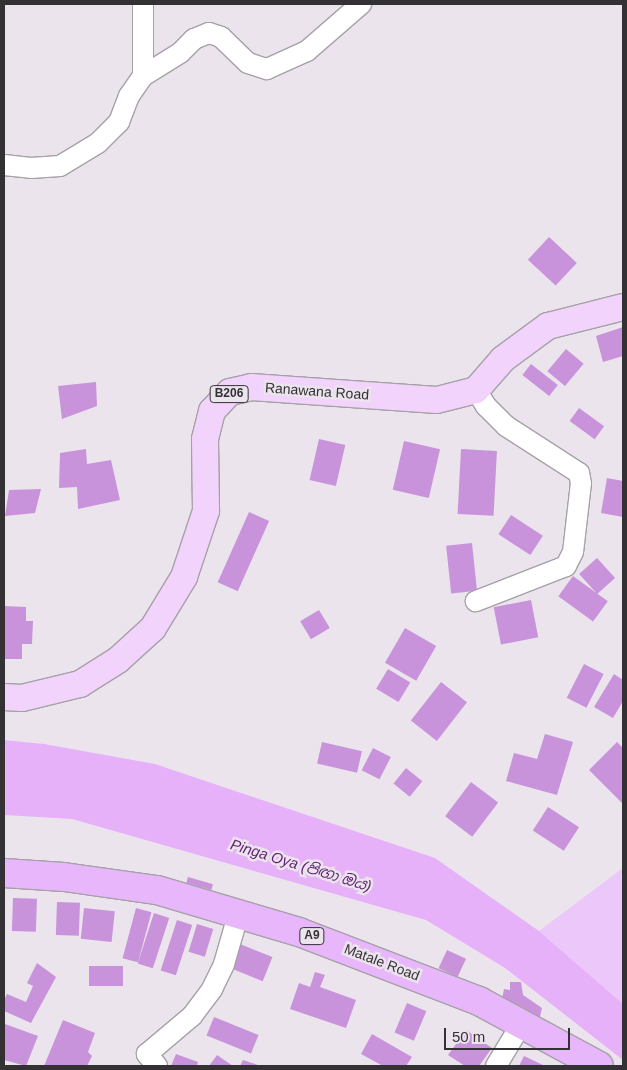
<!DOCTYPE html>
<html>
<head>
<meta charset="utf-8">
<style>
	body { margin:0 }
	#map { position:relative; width:627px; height:1070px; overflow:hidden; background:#ebe4ed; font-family:Arial,"Noto Sans Sinhala",sans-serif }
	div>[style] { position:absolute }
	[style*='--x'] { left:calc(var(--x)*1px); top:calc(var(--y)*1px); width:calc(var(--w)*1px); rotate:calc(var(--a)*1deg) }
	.green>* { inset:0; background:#ecc7f9 }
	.water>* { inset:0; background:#e7b1fa }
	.building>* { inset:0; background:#c893da; transform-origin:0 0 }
	.roads { filter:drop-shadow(1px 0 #a6a0a8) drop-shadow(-1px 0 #a6a0a8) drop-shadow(0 1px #a6a0a8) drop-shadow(0 -1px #a6a0a8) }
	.minor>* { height:20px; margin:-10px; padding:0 10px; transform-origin:10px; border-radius:10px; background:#fff }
	.major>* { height:26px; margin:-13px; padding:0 13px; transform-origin:13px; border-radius:13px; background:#f1d3fc }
	.highway>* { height:28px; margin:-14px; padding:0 14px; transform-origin:14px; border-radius:14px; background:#e8b6fa }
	span { translate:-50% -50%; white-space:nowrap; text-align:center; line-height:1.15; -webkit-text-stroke:5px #ebe4ed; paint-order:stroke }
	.shield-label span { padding:1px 4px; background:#ebe4ed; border:1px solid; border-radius:4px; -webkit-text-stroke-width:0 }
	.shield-label { font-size:12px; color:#343135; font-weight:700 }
	.street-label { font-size:14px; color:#343135 }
	.water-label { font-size:15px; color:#5e1e72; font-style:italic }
	.frame { position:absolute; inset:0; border:5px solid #343135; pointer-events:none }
	.scale { position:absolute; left:444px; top:1028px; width:126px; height:22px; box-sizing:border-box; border:2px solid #343135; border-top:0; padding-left:6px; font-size:15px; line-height:18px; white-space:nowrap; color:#343135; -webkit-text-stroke:4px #ebe4ed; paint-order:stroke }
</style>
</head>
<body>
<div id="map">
	<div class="green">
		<i style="clip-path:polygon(623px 868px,623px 1004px,539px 931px)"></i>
	</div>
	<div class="water">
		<i style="clip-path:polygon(4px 740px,44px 744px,155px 764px,435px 858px,539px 931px,623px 1004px,623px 1060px,505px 968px,426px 920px,72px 819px,4px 815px)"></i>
	</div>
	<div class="building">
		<i style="left:549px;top:237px;width:38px;height:31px;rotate:43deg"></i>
		<i style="clip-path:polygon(623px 327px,623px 356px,603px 362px,596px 336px)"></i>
		<i style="left:566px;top:349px;width:23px;height:29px;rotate:40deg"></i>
		<i style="left:531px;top:364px;width:34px;height:14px;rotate:38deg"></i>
		<i style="clip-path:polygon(96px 382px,97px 406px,62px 419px,58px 386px)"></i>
		<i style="left:579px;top:408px;width:31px;height:16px;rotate:36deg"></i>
		<i style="left:319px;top:439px;width:27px;height:42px;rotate:13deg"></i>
		<i style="left:404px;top:441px;width:37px;height:50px;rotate:13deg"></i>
		<i style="clip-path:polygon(86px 449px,87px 464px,111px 460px,120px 500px,78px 509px,77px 487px,59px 488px,60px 453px)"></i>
		<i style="left:461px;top:449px;width:36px;height:65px;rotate:3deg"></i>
		<i style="clip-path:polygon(607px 478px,623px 481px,623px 517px,601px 513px)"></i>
		<i style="clip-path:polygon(41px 489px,35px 513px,5px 516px,9px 490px)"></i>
		<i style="left:249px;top:512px;width:22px;height:77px;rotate:24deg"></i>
		<i style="left:511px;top:515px;width:38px;height:23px;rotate:33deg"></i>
		<i style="left:472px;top:543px;width:48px;height:26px;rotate:84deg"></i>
		<i style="left:597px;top:558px;width:27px;height:24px;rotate:48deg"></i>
		<i style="left:573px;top:576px;width:43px;height:25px;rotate:36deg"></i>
		<i style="left:531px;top:600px;width:38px;height:38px;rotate:79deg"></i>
		<i style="clip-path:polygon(4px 606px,26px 607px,26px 621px,33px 621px,32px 644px,22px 644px,22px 659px,4px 659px)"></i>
		<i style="left:319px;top:610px;width:21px;height:22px;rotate:59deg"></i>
		<i style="left:405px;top:628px;width:36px;height:40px;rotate:30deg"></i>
		<i style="left:584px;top:664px;width:22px;height:38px;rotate:27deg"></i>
		<i style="left:388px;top:669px;width:26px;height:23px;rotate:31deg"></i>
		<i style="clip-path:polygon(614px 674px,623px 680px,623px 701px,613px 718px,594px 707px)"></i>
		<i style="left:441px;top:682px;width:33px;height:49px;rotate:38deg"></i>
		<i style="clip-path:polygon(545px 734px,573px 742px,557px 795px,506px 781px,514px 753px,537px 759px)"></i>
		<i style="left:322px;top:742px;width:41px;height:22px;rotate:13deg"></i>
		<i style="clip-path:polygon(617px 742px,623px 748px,623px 804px,589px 770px)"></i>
		<i style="left:373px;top:748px;width:20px;height:25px;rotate:27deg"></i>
		<i style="left:406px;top:768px;width:21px;height:20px;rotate:39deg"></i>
		<i style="left:471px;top:782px;width:34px;height:43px;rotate:37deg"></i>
		<i style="left:548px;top:807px;width:37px;height:28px;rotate:33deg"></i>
		<i style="left:188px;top:877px;width:26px;height:6px;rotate:16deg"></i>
		<i style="left:13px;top:898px;width:24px;height:33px;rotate:2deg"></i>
		<i style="left:57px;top:902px;width:23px;height:33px;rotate:2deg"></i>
		<i style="left:84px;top:908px;width:31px;height:31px;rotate:6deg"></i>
		<i style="left:136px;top:908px;width:16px;height:52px;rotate:15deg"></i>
		<i style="left:154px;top:913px;width:16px;height:53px;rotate:18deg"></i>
		<i style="left:177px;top:920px;width:16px;height:53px;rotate:18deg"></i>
		<i style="left:197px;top:924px;width:17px;height:29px;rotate:17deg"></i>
		<i style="left:240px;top:944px;width:35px;height:26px;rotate:22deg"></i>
		<i style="left:447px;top:950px;width:21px;height:20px;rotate:25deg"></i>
		<i style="clip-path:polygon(37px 963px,56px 977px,31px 1023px,4px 1011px,4px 1000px,7px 994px,26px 1002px,33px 986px,27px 983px)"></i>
		<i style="left:89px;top:966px;width:34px;height:20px"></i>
		<i style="clip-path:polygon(315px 972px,325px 975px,320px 987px,356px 1000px,346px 1028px,290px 1009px,299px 983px,310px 987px)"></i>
		<i style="clip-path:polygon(510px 982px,521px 982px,523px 995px,542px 1008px,540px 1017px,518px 1005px,517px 1009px,501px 1004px,504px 989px,510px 990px)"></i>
		<i style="left:407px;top:1003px;width:21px;height:32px;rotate:23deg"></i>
		<i style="left:214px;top:1017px;width:48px;height:20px;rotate:22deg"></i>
		<i style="clip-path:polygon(63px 1020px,95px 1033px,88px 1052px,92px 1056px,87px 1066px,44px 1066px)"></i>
		<i style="clip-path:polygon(5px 1024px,38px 1036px,26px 1066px,4px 1060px)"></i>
		<i style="clip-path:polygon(466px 1030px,492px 1048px,479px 1066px,465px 1066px,448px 1055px)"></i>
		<i style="clip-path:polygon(372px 1034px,412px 1057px,406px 1066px,383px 1066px,361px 1054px)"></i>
		<i style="clip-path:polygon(176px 1054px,198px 1062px,197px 1066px,171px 1066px)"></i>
		<i style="clip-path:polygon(217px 1055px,233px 1066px,209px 1066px)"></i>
		<i style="clip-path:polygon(524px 1056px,545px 1066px,519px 1066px)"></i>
		<i style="clip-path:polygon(243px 1060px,261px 1066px,240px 1066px)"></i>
	</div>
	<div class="roads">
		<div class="minor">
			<i style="--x:143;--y:76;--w:72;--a:-90"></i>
			<i style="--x:4;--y:165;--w:27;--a:6"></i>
			<i style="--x:31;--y:168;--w:29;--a:-4"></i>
			<i style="--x:60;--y:166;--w:44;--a:-31.2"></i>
			<i style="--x:98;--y:143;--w:30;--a:-45"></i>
			<i style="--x:119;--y:122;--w:28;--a:-69"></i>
			<i style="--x:129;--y:96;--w:24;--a:-55"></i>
			<i style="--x:143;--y:76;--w:44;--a:-31.9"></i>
			<i style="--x:180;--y:53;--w:20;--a:-45"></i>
			<i style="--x:194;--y:39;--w:16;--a:-22"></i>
			<i style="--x:209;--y:33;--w:13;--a:18"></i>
			<i style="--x:221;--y:37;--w:37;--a:44"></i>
			<i style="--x:248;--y:63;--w:20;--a:18"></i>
			<i style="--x:267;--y:69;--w:44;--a:-24.2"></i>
			<i style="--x:307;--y:51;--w:72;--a:-41"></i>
			<i style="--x:476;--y:390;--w:19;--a:58"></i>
			<i style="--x:486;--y:406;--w:28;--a:45"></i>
			<i style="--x:506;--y:426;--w:87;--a:32.8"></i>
			<i style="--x:579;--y:473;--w:10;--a:79"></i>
			<i style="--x:581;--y:483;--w:69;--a:96.6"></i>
			<i style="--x:573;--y:552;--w:16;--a:117"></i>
			<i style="--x:566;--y:566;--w:97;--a:158.7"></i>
			<i style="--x:157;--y:1066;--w:16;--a:-130"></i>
			<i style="--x:147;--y:1054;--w:59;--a:-40.2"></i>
			<i style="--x:192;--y:1016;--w:34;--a:-53"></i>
			<i style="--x:212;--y:989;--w:28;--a:-64"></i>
			<i style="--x:224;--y:964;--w:54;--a:-73.9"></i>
			<i style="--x:496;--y:1066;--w:50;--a:-58.8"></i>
		</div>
		<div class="major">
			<i style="--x:4;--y:697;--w:18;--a:3"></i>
			<i style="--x:22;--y:698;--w:60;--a:-13.6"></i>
			<i style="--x:80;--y:684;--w:45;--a:-32.3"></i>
			<i style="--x:118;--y:660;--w:47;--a:-42.4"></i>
			<i style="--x:153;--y:628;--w:60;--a:-58.7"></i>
			<i style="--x:184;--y:577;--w:70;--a:-71.6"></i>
			<i style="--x:206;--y:511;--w:72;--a:-90.8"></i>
			<i style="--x:205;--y:439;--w:29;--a:-76"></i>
			<i style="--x:212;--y:411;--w:26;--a:-47"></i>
			<i style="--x:230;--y:392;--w:22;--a:-13"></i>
			<i style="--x:251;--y:387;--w:186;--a:4"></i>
			<i style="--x:437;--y:400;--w:40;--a:-14.4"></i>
			<i style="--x:476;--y:390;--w:41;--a:-48.9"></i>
			<i style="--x:503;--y:359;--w:56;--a:-36.3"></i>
			<i style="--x:548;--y:326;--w:77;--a:-14.2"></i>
		</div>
		<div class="highway">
			<i style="--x:4;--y:873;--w:60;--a:3.8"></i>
			<i style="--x:64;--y:877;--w:94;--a:8"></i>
			<i style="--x:157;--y:890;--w:148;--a:16.5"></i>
			<i style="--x:299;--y:932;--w:193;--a:21"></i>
			<i style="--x:479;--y:1001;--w:136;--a:28.4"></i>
		</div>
	</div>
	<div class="shield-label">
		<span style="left:229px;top:394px">B206</span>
		<span style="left:312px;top:936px">A9</span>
	</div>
	<div class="street-label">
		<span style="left:317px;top:391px;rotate:4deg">Ranawana Road</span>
		<span style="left:382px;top:962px;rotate:21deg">Matale Road</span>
	</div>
	<div class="water-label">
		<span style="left:301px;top:865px;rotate:17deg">Pinga Oya (පිඟා ඔය)</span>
	</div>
	<div class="frame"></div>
	<div class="scale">50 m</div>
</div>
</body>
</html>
